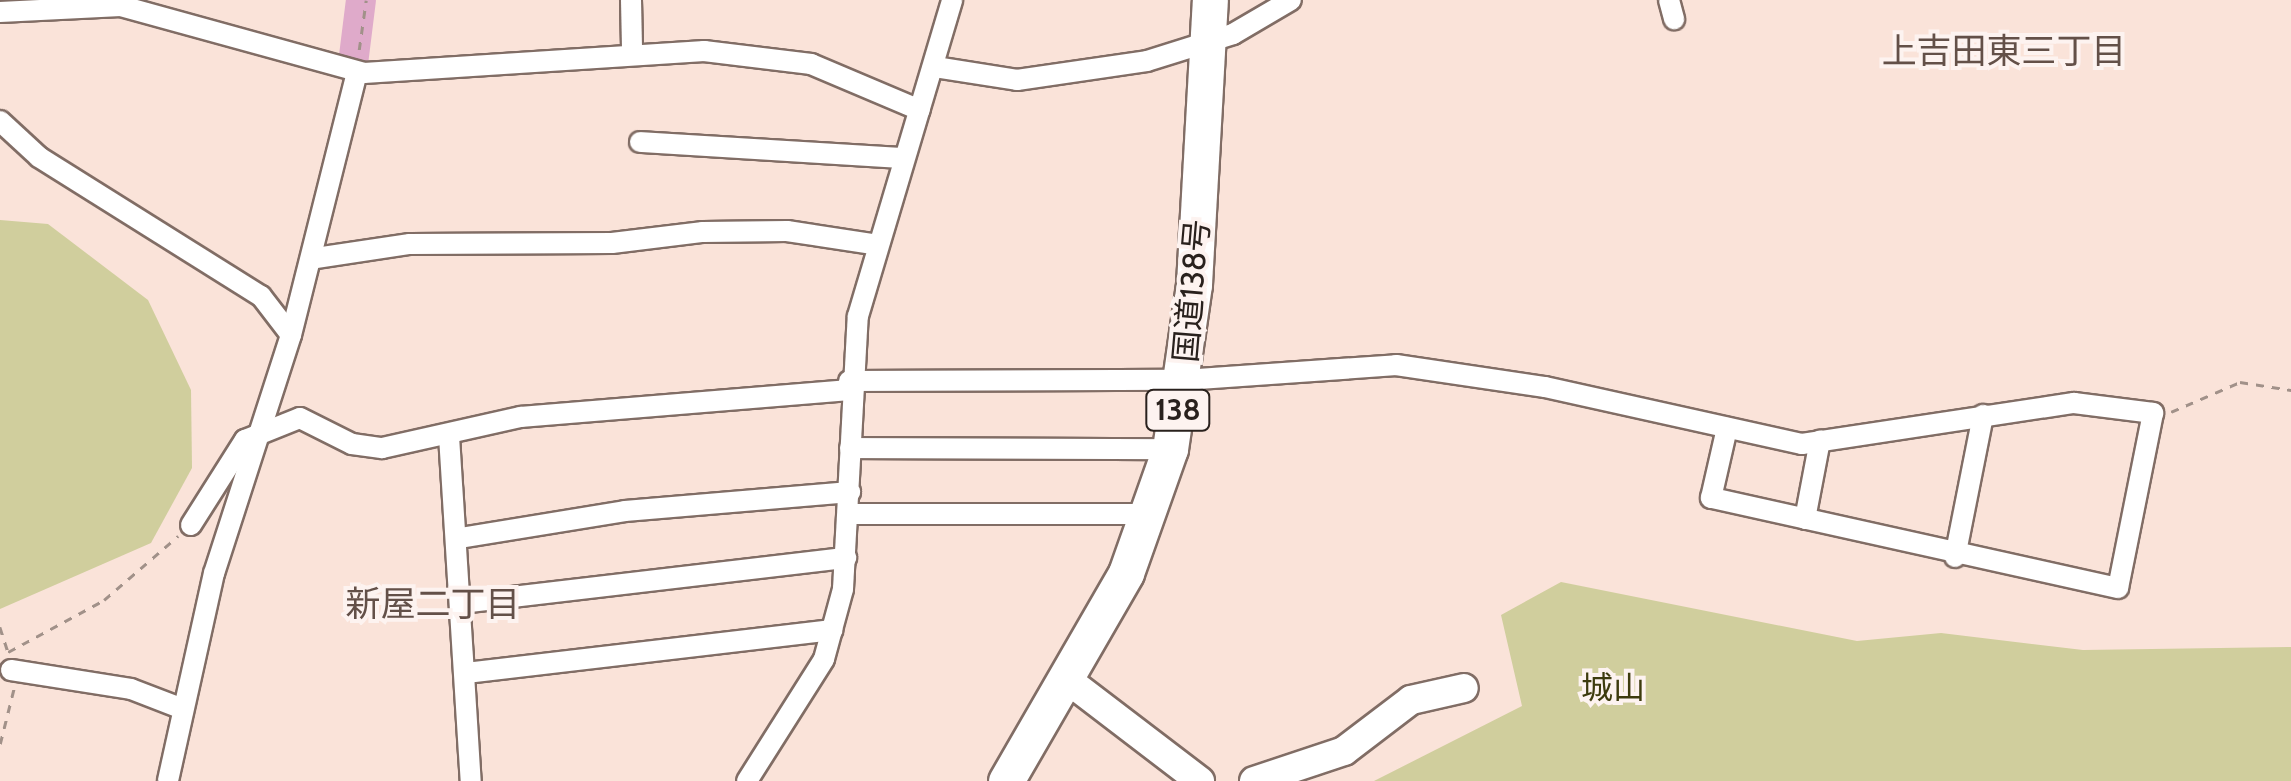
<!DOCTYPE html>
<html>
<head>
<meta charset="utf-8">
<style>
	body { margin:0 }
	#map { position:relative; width:2291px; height:781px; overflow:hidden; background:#fae3d9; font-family:Cabin,"Noto Sans JP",sans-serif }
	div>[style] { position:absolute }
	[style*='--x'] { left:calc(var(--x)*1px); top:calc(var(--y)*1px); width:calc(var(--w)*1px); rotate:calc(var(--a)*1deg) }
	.green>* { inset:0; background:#d0ce9d }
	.river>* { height:30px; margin:-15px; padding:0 15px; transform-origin:15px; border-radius:15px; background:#dfaaca }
	.path>* { height:2.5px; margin-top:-1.25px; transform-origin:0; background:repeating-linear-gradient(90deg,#a19189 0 8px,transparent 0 16px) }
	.roads { filter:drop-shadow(2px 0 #816d65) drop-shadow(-2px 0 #816d65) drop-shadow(0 2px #816d65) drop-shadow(0 -2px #816d65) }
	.street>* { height:20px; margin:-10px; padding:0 10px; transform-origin:10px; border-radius:10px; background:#fff }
	.secondary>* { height:28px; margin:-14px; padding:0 14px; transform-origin:14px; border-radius:14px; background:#fff }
	.highway>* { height:35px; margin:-17.5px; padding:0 17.5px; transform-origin:17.5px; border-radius:17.5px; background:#fff }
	span { translate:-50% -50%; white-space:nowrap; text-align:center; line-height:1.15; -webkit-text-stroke:8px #fdf3f0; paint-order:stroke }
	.shield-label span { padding:2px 8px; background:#fdf3f0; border:2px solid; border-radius:8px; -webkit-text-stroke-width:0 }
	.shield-label { font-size:30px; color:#29211d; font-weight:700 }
	.street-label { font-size:32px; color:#29211d }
	.park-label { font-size:32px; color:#3d3b0e }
	.neighbourhood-label { font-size:35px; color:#635048 }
</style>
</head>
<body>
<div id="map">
	<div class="green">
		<i style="clip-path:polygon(0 220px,48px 224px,148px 300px,191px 390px,192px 468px,151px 543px,0 609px)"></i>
		<i style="clip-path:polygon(1561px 582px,1857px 641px,1941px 633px,2083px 650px,2291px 647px,2291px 781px,1374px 781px,1522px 706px,1501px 615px)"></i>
	</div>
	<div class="river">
		<i style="--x:353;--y:64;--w:64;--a:-82.9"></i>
	</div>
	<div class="path">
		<i style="--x:359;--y:50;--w:50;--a:-82"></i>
		<i style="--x:2171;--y:412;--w:75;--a:-23.5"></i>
		<i style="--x:2240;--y:382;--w:52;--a:8.9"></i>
		<i style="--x:0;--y:627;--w:26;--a:72"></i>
		<i style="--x:8;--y:652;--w:109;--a:-28.4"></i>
		<i style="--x:104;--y:600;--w:98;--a:-40.9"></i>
		<i style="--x:0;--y:744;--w:58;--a:-76"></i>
	</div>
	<div class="roads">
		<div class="street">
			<i style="--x:631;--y:0;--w:49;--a:88.8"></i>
			<i style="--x:1669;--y:0;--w:20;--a:75"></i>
			<i style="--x:0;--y:12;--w:121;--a:-2.8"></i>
			<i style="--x:121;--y:6;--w:252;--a:15.4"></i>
			<i style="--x:364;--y:73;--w:341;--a:-3.7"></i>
			<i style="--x:704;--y:51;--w:108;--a:6.9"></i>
			<i style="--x:811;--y:64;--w:118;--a:22.9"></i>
			<i style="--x:935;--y:67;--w:83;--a:9"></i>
			<i style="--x:1017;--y:80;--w:131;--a:-8.3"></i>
			<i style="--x:1147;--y:61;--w:90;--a:-17.4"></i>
			<i style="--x:1233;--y:34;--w:67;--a:-30.4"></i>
			<i style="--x:0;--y:121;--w:53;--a:42.7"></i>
			<i style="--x:39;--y:157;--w:262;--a:32.1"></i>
			<i style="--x:261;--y:296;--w:49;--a:52.4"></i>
			<i style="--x:291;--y:335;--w:250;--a:107.9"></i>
			<i style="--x:214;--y:573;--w:213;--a:102.5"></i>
			<i style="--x:640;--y:142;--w:264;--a:3.5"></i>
			<i style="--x:316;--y:258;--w:95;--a:-8.5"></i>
			<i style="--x:410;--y:244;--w:202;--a:-0.3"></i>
			<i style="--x:612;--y:243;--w:92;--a:-6.9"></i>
			<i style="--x:703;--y:232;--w:84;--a:-0.7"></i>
			<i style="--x:787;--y:231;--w:92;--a:8.7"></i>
			<i style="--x:291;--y:335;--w:271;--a:-75.9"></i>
			<i style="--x:849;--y:381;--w:335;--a:-0.2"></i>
			<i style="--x:1184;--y:380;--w:213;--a:-4"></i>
			<i style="--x:1396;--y:365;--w:151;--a:8.4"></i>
			<i style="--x:1545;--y:387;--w:263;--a:12.5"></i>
			<i style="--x:1802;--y:444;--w:275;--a:-8.6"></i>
			<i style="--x:2074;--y:403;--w:80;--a:7.2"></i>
			<i style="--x:2153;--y:413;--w:178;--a:101.3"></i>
			<i style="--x:2118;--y:588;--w:417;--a:-167.5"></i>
			<i style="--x:1711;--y:498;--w:72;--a:-77.1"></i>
			<i style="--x:449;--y:436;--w:346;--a:86.4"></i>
			<i style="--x:850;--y:448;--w:320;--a:0.2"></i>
			<i style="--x:849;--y:514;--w:298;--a:0"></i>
			<i style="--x:1805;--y:519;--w:80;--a:-79.2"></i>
			<i style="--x:191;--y:525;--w:101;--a:-57.6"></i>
			<i style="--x:245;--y:440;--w:59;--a:-21.8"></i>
			<i style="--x:300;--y:418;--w:58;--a:26.6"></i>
			<i style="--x:352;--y:444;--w:30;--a:8"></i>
			<i style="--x:382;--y:448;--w:142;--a:-12.6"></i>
			<i style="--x:521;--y:417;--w:329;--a:-4.7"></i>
			<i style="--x:460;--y:538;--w:167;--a:-9.3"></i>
			<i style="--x:625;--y:511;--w:226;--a:-4.8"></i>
			<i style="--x:1955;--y:557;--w:145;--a:-78.8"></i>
			<i style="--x:461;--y:603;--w:388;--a:-6.7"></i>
			<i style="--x:11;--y:670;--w:121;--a:9"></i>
			<i style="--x:131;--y:689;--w:56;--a:21"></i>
			<i style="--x:466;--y:673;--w:369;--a:-6.7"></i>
			<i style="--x:747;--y:781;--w:144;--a:-57.7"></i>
			<i style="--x:824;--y:659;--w:73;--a:-74.8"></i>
			<i style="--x:843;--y:589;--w:273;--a:-86.9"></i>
			<i style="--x:858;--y:316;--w:330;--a:-73.4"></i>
		</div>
		<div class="secondary">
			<i style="--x:1069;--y:681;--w:165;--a:37.4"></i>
			<i style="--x:1254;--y:781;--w:95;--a:-18.4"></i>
			<i style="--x:1344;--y:751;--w:84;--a:-37.3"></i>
			<i style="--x:1411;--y:700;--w:54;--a:-12.8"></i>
		</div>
		<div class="highway">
			<i style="--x:1006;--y:781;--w:240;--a:-60"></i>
			<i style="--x:1126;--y:573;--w:132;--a:-70.5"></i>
			<i style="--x:1170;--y:449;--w:167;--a:-81.7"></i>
			<i style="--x:1194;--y:284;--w:284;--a:-86.8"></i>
		</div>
	</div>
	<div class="shield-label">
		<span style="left:1178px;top:410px">138</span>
	</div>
	<div class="street-label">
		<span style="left:1192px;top:291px;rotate:-85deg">国道138号</span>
	</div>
	<div class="park-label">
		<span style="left:1613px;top:688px">城山</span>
	</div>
	<div class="neighbourhood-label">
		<span style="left:2004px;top:51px">上吉田東三丁目</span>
		<span style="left:433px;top:604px">新屋二丁目</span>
	</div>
</div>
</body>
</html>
